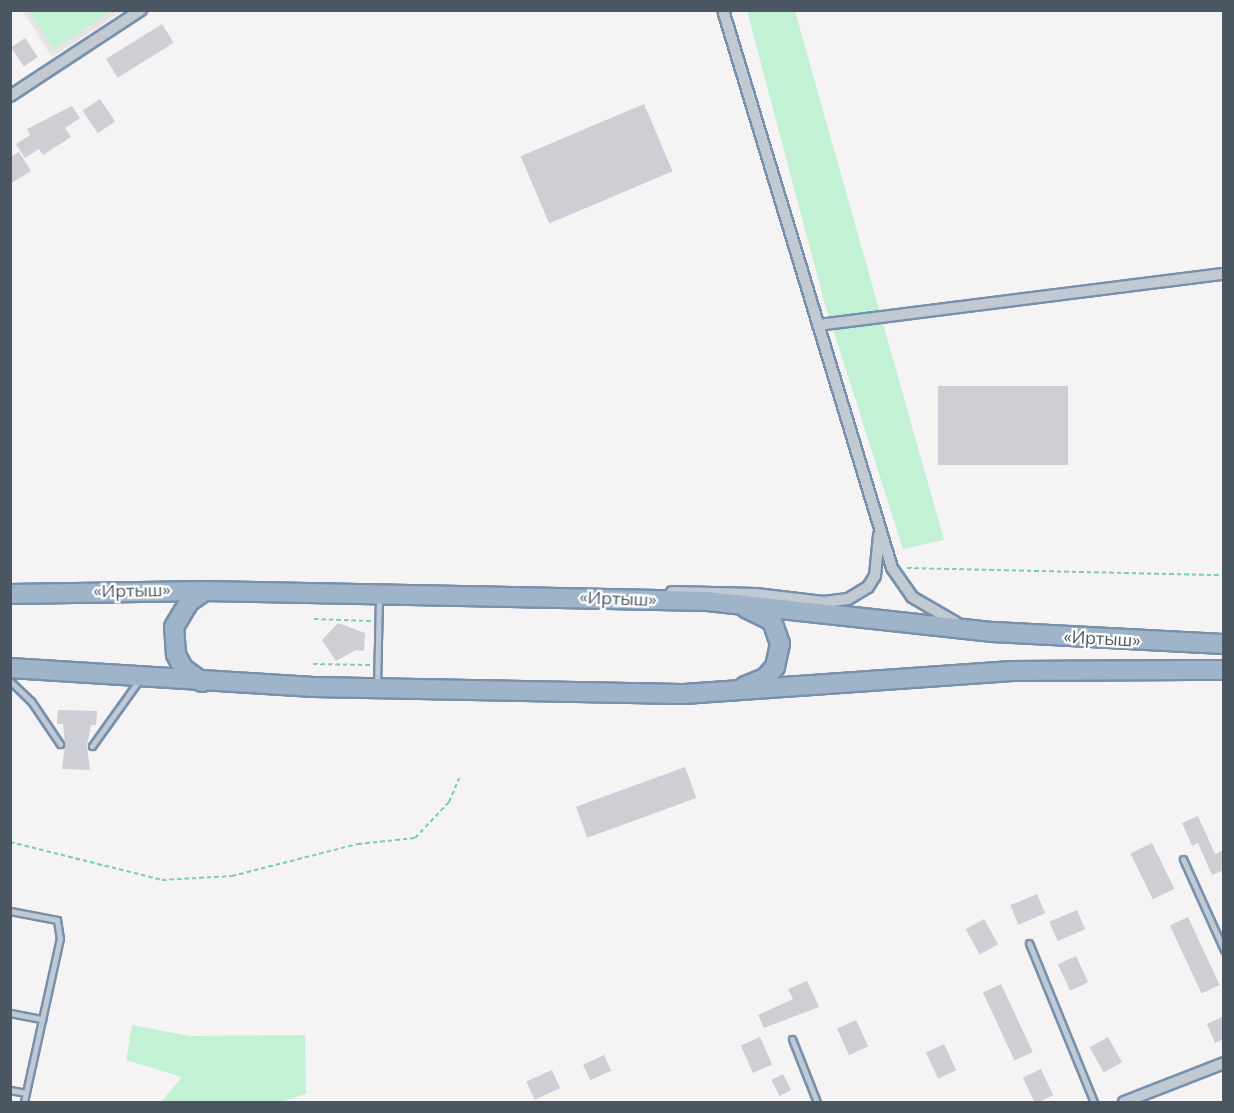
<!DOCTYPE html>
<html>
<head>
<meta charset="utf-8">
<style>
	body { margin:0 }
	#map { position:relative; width:1234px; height:1113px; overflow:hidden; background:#f5f3f3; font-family:Mulish,sans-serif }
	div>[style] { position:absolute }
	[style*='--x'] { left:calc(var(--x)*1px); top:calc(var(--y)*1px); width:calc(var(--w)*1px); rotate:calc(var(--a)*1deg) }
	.education>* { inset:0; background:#e6e4e5 }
	.green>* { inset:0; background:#c3f1d5 }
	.building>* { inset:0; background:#cdcfd5; transform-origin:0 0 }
	.path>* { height:2px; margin-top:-1px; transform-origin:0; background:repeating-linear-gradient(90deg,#7ad0a6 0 4.5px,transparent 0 7.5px) }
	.roads { filter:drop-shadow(2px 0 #7690ad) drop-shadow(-2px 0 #7690ad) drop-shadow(0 2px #7690ad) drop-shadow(0 -2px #7690ad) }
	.service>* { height:5px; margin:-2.5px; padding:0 2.5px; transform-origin:2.5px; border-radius:2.5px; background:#c1cad2 }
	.minor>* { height:10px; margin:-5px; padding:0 5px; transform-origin:5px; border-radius:5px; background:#c1cad2 }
	.trunk>* { height:18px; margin:-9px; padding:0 9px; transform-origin:9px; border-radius:9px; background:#9fb4c9 }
	span { translate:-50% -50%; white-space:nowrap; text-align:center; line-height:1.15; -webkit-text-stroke:4.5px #fff; paint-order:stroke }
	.street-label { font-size:18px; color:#4a5661 }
	.frame { position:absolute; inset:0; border:12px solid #4a5661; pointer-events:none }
</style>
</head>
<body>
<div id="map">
	<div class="education">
		<i style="clip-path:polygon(23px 11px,123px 11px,52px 57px)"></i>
	</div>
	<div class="green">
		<i style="clip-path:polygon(29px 11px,111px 11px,54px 49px)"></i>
		<i style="clip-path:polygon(747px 11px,795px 11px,944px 540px,903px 549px,824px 301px)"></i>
		<i style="clip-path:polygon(132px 1025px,189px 1036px,305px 1035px,306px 1094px,280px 1102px,161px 1102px,182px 1077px,126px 1060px)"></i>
	</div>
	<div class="building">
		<i style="left:162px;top:24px;width:22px;height:66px;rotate:58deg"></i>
		<i style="left:25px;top:38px;width:23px;height:17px;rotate:56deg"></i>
		<i style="left:100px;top:99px;width:27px;height:21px;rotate:56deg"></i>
		<i style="left:644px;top:104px;width:73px;height:134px;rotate:67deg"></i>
		<i style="clip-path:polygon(72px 106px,80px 118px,65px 128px,71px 137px,43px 155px,39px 149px,25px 158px,16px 144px,30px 135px,27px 129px)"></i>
		<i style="clip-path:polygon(19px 152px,31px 171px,10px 184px,10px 157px)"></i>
		<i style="left:938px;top:386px;width:130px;height:79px"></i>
		<i style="clip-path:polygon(338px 623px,365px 633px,364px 651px,356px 650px,336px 661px,322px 640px)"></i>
		<i style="clip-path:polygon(58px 710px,97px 711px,96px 725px,91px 725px,87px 745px,90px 770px,62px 769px,65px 744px,63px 724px,57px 724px)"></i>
		<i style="left:685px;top:767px;width:33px;height:116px;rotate:70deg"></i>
		<i style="clip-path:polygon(1198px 816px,1215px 854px,1224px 850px,1224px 870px,1212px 875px,1198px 843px,1192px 846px,1182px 823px)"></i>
		<i style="left:1152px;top:843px;width:51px;height:24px;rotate:64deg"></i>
		<i style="left:1037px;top:894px;width:21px;height:29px;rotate:67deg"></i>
		<i style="left:1077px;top:910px;width:21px;height:30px;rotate:67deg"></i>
		<i style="left:1188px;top:917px;width:75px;height:20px;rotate:65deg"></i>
		<i style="left:984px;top:919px;width:29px;height:21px;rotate:61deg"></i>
		<i style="left:1076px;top:956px;width:29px;height:20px;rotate:65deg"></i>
		<i style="clip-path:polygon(807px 981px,819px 1007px,764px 1028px,758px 1015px,793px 999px,788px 989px)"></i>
		<i style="left:1001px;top:984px;width:75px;height:20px;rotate:65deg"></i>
		<i style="clip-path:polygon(1224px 1016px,1224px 1039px,1215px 1043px,1207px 1024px)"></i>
		<i style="left:856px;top:1020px;width:29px;height:21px;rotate:65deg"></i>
		<i style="left:760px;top:1037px;width:30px;height:21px;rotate:66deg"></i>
		<i style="left:1108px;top:1037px;width:29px;height:21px;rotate:61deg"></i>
		<i style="left:944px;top:1044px;width:29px;height:20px;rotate:65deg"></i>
		<i style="left:604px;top:1055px;width:17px;height:23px;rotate:65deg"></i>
		<i style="left:1041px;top:1069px;width:29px;height:20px;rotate:65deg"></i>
		<i style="left:552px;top:1070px;width:20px;height:28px;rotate:66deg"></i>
		<i style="left:783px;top:1074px;width:18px;height:13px;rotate:63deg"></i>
	</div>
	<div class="path">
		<i style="--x:907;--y:568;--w:317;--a:1.3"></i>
		<i style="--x:314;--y:619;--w:57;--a:2"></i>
		<i style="--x:313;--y:664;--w:57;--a:1"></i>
		<i style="--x:10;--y:842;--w:157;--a:14"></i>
		<i style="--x:162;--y:880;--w:70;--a:-3.3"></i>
		<i style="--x:232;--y:876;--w:130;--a:-14.3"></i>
		<i style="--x:358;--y:844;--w:57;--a:-6"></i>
		<i style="--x:415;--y:838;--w:50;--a:-46.6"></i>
		<i style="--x:449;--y:802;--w:26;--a:-67"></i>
	</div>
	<div class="roads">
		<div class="service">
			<i style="--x:10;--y:681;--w:29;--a:44"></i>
			<i style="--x:31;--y:701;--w:52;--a:56"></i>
			<i style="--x:377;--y:686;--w:90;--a:-88.7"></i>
			<i style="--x:92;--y:746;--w:82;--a:-54.4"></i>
			<i style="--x:1183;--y:859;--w:100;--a:65.7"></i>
			<i style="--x:10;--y:911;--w:48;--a:10.8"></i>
			<i style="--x:57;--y:920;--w:18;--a:81"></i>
			<i style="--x:60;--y:938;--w:168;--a:102.4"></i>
			<i style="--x:1029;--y:943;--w:172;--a:67.8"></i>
			<i style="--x:10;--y:1013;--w:33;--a:11"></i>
			<i style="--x:792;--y:1039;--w:68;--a:68.4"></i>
			<i style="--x:10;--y:1090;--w:16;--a:11"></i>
		</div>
		<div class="minor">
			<i style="--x:723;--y:10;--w:583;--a:73.15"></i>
			<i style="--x:892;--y:568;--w:35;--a:55"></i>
			<i style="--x:912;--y:597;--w:50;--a:30.2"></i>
			<i style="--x:10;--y:96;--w:157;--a:-33.3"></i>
			<i style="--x:818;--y:325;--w:409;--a:-7.2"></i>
			<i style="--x:672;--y:592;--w:84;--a:1.4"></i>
			<i style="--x:756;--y:594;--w:68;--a:6.7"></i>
			<i style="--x:824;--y:602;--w:24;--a:-7"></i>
			<i style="--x:848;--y:599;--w:23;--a:-31"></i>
			<i style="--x:868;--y:587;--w:13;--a:-58"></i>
			<i style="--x:875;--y:576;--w:41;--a:-84.4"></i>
			<i style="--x:1124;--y:1102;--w:107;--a:-21.3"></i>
		</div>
		<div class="trunk">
			<i style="--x:10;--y:594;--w:195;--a:-0.9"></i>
			<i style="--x:205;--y:591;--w:502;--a:1.14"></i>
			<i style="--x:707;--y:601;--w:288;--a:6.2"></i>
			<i style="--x:993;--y:632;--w:231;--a:3"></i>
			<i style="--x:10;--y:668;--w:304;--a:3.6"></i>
			<i style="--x:313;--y:687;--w:371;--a:1.1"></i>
			<i style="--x:684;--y:694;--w:329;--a:-4"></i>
			<i style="--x:1012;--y:671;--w:212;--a:-0.3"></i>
			<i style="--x:202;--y:682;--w:24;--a:-144"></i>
			<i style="--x:183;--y:668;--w:16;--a:-117"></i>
			<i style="--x:176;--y:654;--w:27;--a:-94"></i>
			<i style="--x:174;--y:627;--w:29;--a:-59"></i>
			<i style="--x:189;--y:602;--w:19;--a:-35"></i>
			<i style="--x:745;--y:686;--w:22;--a:-22"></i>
			<i style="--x:765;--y:678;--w:15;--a:-48"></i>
			<i style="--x:775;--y:667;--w:24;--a:-78"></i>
			<i style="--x:780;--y:644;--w:24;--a:-109"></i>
			<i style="--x:772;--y:621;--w:28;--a:-154"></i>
		</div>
	</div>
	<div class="street-label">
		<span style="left:132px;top:591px;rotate:-1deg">«Иртыш»</span>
		<span style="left:618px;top:599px;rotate:2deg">«Иртыш»</span>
		<span style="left:1102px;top:639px;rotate:3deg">«Иртыш»</span>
	</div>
	<div class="frame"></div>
</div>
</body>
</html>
